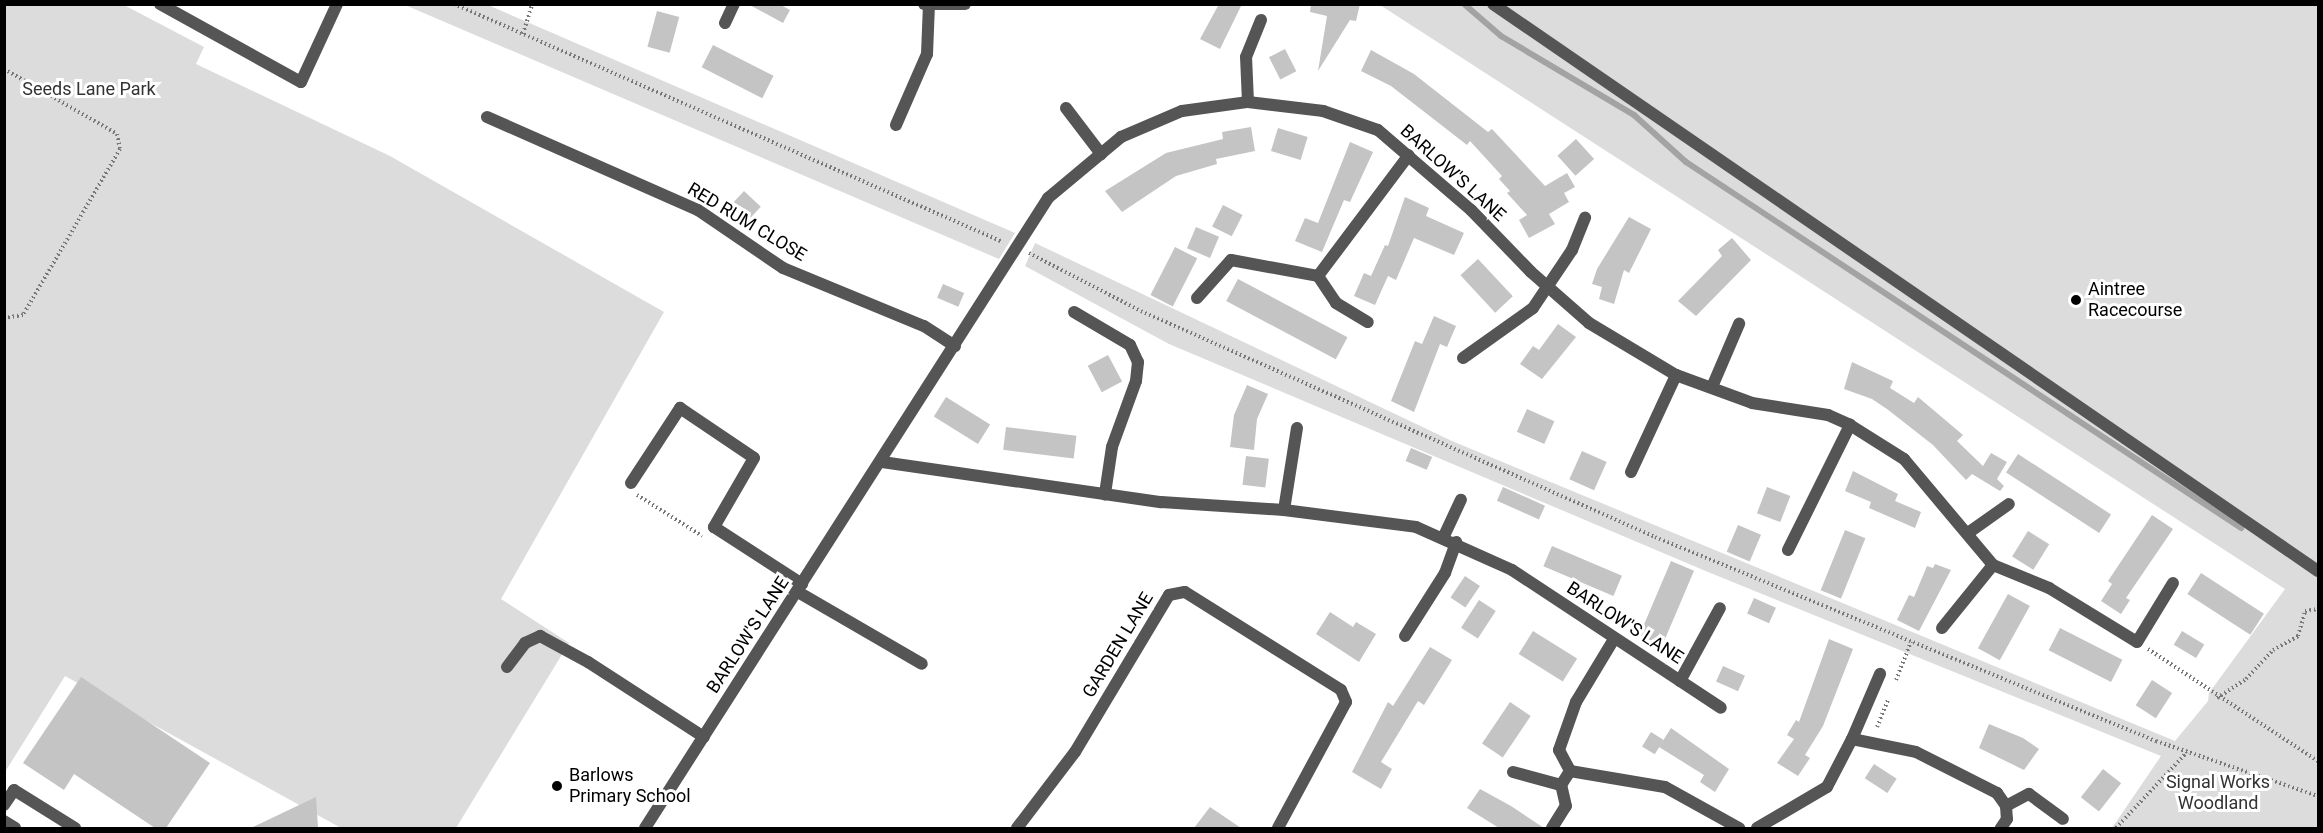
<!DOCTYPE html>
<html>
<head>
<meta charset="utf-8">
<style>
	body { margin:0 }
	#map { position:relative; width:2323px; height:833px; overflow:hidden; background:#fff; font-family:Roboto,sans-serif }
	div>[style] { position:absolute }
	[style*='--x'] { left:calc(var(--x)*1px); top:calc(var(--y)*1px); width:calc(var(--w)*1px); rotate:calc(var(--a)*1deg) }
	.green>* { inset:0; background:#dcdcdc }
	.stream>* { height:6px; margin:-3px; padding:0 3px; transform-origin:3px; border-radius:3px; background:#a3a3a3 }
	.building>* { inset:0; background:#c4c4c4; transform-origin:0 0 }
	.path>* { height:4px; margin-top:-2px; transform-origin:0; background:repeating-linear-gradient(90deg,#777 0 1.5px,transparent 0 4.5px) }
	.service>* { height:12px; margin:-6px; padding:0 6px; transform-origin:6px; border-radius:6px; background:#555 }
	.minor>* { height:12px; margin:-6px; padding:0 6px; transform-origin:6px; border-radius:6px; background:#555 }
	.dots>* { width:16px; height:16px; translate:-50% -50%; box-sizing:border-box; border:3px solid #fff; border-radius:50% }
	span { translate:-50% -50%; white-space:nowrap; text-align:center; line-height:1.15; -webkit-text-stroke:6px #fff; paint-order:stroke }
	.park-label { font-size:18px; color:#333 }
	.street-label { font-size:18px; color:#000 }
	.poi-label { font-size:18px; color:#000 }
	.left { translate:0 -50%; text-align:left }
	.frame { position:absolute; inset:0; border:6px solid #000; pointer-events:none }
</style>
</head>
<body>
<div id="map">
	<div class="green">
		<i style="clip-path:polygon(5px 5px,124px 5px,204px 47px,196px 64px,390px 156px,664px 312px,501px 599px,569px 643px,456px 828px,341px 828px,65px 676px,5px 772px)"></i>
		<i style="clip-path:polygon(405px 5px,488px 5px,1015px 233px,999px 259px)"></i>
		<i style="clip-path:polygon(1380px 5px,2318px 5px,2318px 828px,2112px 828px,2161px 756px,1708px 572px,1169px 344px,1025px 266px,1035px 243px,1452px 441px,2175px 741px,2208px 701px,2209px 693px,2285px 589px)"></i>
	</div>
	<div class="stream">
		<i style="--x:1464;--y:4;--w:49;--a:40.9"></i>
		<i style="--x:1501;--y:36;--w:155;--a:30.7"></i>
		<i style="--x:1634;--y:115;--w:70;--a:42.1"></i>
		<i style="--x:1686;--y:162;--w:665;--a:33.4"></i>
	</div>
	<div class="building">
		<i style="clip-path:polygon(748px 4px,779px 4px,790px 10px,783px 23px)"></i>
		<i style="clip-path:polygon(1219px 4px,1242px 4px,1220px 49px,1200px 39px)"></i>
		<i style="clip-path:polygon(1311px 4px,1360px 4px,1356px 21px,1350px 20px,1318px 71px,1327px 16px,1310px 12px)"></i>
		<i style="left:657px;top:11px;width:23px;height:37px;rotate:15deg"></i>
		<i style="left:713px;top:45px;width:68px;height:25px;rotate:27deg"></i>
		<i style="left:1285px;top:49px;width:25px;height:18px;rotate:63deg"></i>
		<i style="clip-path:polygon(1371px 50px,1414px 74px,1488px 132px,1492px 129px,1545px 186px,1567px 173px,1575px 187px,1564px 193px,1569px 202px,1549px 214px,1555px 224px,1529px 238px,1519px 220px,1527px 215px,1507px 193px,1510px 191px,1499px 179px,1502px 176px,1470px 141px,1467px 145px,1391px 86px,1361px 71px)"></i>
		<i style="clip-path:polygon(1251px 127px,1255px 151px,1216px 159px,1217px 164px,1176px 176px,1122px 212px,1105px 191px,1166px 153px,1223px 139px,1222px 132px)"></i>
		<i style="left:1278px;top:128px;width:31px;height:24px;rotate:17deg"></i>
		<i style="left:1576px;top:139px;width:27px;height:25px;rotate:48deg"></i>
		<i style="clip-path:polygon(1350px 142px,1373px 152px,1350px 202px,1344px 200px,1322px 252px,1295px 241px,1305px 218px,1318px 223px)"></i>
		<i style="left:744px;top:191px;width:23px;height:15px;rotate:43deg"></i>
		<i style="clip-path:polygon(1405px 197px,1429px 208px,1426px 216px,1464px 233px,1454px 255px,1414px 238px,1396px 280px,1388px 276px,1375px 305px,1354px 296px,1364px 273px,1371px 276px,1385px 245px,1388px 246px)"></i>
		<i style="left:1223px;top:205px;width:22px;height:24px;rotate:27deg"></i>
		<i style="clip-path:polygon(1629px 217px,1651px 229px,1629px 273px,1624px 270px,1614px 304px,1599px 299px,1602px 287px,1592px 284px,1597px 269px)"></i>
		<i style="left:1196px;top:227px;width:25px;height:23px;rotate:23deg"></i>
		<i style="clip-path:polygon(1732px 238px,1751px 260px,1696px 316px,1678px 301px,1722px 256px,1718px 250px)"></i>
		<i style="left:1175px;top:247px;width:25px;height:54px;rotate:27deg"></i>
		<i style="left:1478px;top:259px;width:51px;height:24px;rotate:47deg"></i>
		<i style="left:1238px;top:279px;width:124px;height:25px;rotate:28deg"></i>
		<i style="left:943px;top:284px;width:23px;height:15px;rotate:23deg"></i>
		<i style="clip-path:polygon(1434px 316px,1456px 326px,1447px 347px,1440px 344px,1414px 412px,1391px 401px,1415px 341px,1422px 344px)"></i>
		<i style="clip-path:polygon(1558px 324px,1576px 337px,1542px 379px,1520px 364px,1533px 346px,1539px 350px)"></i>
		<i style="left:1108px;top:355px;width:30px;height:23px;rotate:62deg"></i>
		<i style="clip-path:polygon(1852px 362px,1893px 381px,1890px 388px,1914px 403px,1918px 397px,1963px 435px,1957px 441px,1983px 466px,1991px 453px,2007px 462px,1997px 479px,2004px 486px,2000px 491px,1972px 474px,1966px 480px,1933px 445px,1887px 409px,1872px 399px,1844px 389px)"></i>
		<i style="clip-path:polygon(1247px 385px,1268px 394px,1257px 419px,1254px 450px,1230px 447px,1234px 415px)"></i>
		<i style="left:946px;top:397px;width:52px;height:23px;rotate:32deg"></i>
		<i style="left:1527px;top:409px;width:30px;height:25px;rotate:24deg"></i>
		<i style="left:1006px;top:427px;width:71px;height:23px;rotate:7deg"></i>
		<i style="left:1411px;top:448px;width:23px;height:14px;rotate:23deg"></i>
		<i style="left:1582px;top:451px;width:27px;height:31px;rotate:24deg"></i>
		<i style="left:2018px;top:454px;width:111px;height:22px;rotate:33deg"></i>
		<i style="left:1246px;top:456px;width:23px;height:29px;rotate:7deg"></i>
		<i style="clip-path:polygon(1853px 471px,1898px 494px,1895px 501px,1921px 512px,1915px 528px,1869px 508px,1871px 502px,1845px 491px)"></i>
		<i style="left:1503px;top:487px;width:46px;height:15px;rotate:24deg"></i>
		<i style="left:1767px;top:487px;width:25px;height:28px;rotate:21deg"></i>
		<i style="clip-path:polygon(2152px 515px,2173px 529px,2126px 598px,2130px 600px,2121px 614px,2101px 601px,2112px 584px,2108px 581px)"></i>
		<i style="left:1738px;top:525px;width:25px;height:29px;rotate:23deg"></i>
		<i style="left:1845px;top:530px;width:22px;height:65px;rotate:22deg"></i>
		<i style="left:2028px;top:531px;width:25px;height:30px;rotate:32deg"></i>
		<i style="left:1552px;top:546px;width:76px;height:22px;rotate:23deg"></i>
		<i style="left:1671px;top:561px;width:25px;height:81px;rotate:23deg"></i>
		<i style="clip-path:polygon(1935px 564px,1951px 570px,1919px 631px,1897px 620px,1909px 595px,1914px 597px,1927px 566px,1933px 568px)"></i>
		<i style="left:2201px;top:573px;width:75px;height:25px;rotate:33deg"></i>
		<i style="left:1465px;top:576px;width:18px;height:26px;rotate:34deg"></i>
		<i style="left:2008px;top:594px;width:25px;height:62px;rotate:29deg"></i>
		<i style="left:1754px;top:598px;width:24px;height:17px;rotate:24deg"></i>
		<i style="left:1479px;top:600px;width:20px;height:33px;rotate:33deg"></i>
		<i style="clip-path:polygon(1330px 612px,1353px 627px,1356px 622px,1376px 634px,1359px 662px,1316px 634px)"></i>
		<i style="left:2060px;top:628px;width:70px;height:25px;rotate:27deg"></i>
		<i style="left:1533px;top:631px;width:52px;height:27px;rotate:32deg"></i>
		<i style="left:2182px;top:631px;width:26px;height:16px;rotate:31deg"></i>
		<i style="clip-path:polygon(1829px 639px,1853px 649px,1823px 726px,1805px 755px,1810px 758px,1798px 776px,1777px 763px,1794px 739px,1787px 735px,1796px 720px,1799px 722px)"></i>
		<i style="clip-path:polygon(1430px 647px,1452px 660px,1424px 705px,1418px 701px,1381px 762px,1392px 769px,1381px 789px,1352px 772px,1388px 702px,1393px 706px)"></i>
		<i style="left:1723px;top:666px;width:24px;height:17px;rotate:24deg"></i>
		<i style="clip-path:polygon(81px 677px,210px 763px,166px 828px,155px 828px,74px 774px,64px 790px,23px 763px)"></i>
		<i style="left:2152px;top:680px;width:24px;height:30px;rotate:33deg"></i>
		<i style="left:1510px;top:702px;width:25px;height:50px;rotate:34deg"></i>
		<i style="clip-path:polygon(1989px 724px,2023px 738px,2039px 749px,2024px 770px,1979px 748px)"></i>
		<i style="clip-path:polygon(1671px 728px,1729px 769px,1715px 792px,1700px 782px,1704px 775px,1659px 747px)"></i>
		<i style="left:1651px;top:732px;width:15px;height:17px;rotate:32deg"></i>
		<i style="left:1874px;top:764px;width:27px;height:17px;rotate:33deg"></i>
		<i style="left:2103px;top:769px;width:23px;height:36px;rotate:38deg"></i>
		<i style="clip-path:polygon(1480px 789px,1511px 806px,1544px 828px,1499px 828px,1467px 808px)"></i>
		<i style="clip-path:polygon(316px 797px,318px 828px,251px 828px)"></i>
		<i style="clip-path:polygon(1210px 807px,1241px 828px,1194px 828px)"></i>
	</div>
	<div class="path">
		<i style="--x:454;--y:4;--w:598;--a:23.44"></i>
		<i style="--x:523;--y:34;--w:31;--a:-73"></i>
		<i style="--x:4;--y:69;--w:130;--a:29.9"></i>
		<i style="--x:117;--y:134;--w:15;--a:79"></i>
		<i style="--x:120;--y:149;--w:192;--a:120.3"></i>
		<i style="--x:23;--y:315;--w:19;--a:171"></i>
		<i style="--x:1029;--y:253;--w:126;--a:27.4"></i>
		<i style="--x:1141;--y:311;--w:561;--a:23.73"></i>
		<i style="--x:1655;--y:537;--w:541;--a:22.16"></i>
		<i style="--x:2156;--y:741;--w:171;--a:18.8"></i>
		<i style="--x:637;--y:495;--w:77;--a:32.2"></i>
		<i style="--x:2148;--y:649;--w:204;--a:33.4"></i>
		<i style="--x:1896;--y:680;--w:41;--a:-68.5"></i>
		<i style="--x:2217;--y:698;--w:35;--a:-33"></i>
		<i style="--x:2246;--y:679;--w:40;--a:-47"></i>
		<i style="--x:2273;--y:650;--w:29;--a:-29"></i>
		<i style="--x:2298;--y:636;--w:26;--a:-74"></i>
		<i style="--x:2305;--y:611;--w:13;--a:-9"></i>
		<i style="--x:1877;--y:727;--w:31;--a:-68"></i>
		<i style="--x:2116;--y:828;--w:104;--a:-46.9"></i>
	</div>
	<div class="service">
		<i style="--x:1493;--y:4;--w:1001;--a:34.5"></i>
		<i style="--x:1318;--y:276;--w:32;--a:56"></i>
		<i style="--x:1336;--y:303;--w:37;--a:31"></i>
		<i style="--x:507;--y:667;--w:30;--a:-53"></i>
		<i style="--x:525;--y:643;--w:17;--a:-25"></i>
		<i style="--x:540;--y:636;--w:55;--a:28.4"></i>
		<i style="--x:588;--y:662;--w:138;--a:32.9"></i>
		<i style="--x:1852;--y:739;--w:71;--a:-66.7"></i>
		<i style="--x:1513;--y:772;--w:50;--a:15.2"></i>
		<i style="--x:4;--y:805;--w:18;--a:-56"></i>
		<i style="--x:14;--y:790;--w:72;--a:31.9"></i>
		<i style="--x:2006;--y:806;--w:26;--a:-28"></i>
		<i style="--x:2029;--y:794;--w:42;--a:36.3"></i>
		<i style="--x:4;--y:821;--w:13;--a:32"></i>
		<i style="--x:1552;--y:828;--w:26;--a:-58"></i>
		<i style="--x:1566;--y:806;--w:22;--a:-103"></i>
		<i style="--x:1561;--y:785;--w:17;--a:-57"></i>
	</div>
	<div class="minor">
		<i style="--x:160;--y:4;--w:161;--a:29"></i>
		<i style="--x:301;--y:82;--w:86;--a:-65.2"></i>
		<i style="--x:924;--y:4;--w:41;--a:0"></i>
		<i style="--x:725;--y:23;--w:21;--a:-65"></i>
		<i style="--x:1248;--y:102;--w:45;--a:-92.5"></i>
		<i style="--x:1246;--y:57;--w:40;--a:-68"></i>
		<i style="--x:1066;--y:108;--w:58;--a:52.7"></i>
		<i style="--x:487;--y:117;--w:231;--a:23.8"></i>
		<i style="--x:698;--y:210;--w:103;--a:34.3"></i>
		<i style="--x:783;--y:268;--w:152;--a:22.4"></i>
		<i style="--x:924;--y:326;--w:37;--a:33"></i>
		<i style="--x:896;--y:125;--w:77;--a:-66.4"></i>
		<i style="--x:927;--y:54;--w:49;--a:-87.7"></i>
		<i style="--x:1197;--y:298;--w:51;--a:-48.2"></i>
		<i style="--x:1231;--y:260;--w:88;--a:10.4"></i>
		<i style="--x:1318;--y:276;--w:151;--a:-53.1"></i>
		<i style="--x:1074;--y:312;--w:65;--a:30.5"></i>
		<i style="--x:1130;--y:345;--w:19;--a:65"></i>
		<i style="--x:1138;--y:362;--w:19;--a:96"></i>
		<i style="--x:1136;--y:381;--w:70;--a:110"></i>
		<i style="--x:1112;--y:447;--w:48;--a:98.5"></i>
		<i style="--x:1463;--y:358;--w:86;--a:-35.5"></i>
		<i style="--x:1533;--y:308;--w:70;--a:-56.1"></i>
		<i style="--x:1572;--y:250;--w:35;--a:-68"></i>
		<i style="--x:1712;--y:387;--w:69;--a:-66.8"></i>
		<i style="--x:882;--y:462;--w:282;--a:8.2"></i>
		<i style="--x:1161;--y:502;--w:123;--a:3.7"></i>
		<i style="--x:1284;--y:510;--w:133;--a:7.3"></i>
		<i style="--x:1416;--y:527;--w:105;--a:24.1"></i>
		<i style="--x:1512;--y:570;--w:250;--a:33.4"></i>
		<i style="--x:1631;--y:472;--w:107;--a:-65.1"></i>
		<i style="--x:631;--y:483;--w:90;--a:-56.8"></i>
		<i style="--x:680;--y:408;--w:89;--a:34"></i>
		<i style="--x:754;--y:458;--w:80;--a:120.1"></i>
		<i style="--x:714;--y:527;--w:105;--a:32.9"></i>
		<i style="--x:1284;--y:510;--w:83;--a:-81"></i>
		<i style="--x:1968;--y:533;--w:50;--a:-35.3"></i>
		<i style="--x:1444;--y:536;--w:40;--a:-65"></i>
		<i style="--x:1788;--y:550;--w:140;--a:-63.6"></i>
		<i style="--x:798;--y:592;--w:143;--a:30.1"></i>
		<i style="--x:1942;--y:628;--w:81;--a:-51"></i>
		<i style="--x:1405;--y:636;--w:75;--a:-57.6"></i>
		<i style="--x:1445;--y:573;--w:33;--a:-70"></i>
		<i style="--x:1614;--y:639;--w:74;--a:121.1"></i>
		<i style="--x:1576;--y:702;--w:51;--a:109.5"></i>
		<i style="--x:1559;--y:750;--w:24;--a:62"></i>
		<i style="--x:1570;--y:771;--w:96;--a:9.6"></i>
		<i style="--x:1665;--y:787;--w:85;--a:29"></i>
		<i style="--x:1680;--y:681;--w:83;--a:-61.3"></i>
		<i style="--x:645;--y:828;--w:748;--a:-57.39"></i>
		<i style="--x:1048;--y:198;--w:95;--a:-39.9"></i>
		<i style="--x:1121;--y:137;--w:66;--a:-23.1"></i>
		<i style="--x:1182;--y:111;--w:67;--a:-7.8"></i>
		<i style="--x:1248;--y:102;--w:76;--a:6.8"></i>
		<i style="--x:1323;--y:111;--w:58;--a:19.1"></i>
		<i style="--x:1378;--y:130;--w:123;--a:40.7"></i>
		<i style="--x:1471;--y:210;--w:86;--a:45.9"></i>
		<i style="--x:1531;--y:272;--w:77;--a:41.3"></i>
		<i style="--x:1589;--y:323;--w:101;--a:30.9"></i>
		<i style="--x:1676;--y:375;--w:81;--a:20.2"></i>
		<i style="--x:1752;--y:403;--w:77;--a:9"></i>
		<i style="--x:1828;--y:415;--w:24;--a:24"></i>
		<i style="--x:1850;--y:425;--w:64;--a:32.2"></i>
		<i style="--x:1904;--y:459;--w:138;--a:50"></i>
		<i style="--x:1993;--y:565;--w:61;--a:22.3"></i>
		<i style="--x:2049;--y:588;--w:103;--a:31.5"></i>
		<i style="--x:2137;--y:642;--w:69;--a:-58.6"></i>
		<i style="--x:1017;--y:828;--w:96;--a:-52.7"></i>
		<i style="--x:1075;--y:752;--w:183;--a:-59.1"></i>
		<i style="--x:1169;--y:595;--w:16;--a:-11"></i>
		<i style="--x:1185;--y:592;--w:184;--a:32.1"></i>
		<i style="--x:1341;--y:690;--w:13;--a:67"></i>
		<i style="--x:1346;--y:702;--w:143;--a:118.4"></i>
		<i style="--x:1757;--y:828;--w:81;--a:-30.4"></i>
		<i style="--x:1827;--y:787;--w:54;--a:-62.5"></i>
		<i style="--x:1852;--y:739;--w:65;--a:11.5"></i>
		<i style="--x:1916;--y:752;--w:91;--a:26.8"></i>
		<i style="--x:1997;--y:793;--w:16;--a:55"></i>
		<i style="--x:2006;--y:806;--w:13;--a:86"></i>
		<i style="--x:2007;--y:819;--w:11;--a:124"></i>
	</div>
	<div class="dots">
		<i style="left:2076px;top:300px;background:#000"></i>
		<i style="left:557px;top:786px;background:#000"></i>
	</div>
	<div class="park-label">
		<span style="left:89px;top:89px">Seeds Lane Park</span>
		<span style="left:2218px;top:793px">Signal Works<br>Woodland</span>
	</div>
	<div class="street-label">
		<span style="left:1453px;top:173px;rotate:42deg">BARLOW'S LANE</span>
		<span style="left:747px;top:222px;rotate:31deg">RED RUM CLOSE</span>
		<span style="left:1625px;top:623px;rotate:33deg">BARLOW'S LANE</span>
		<span style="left:748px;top:635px;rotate:-57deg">BARLOW'S LANE</span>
		<span style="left:1118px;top:645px;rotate:-59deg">GARDEN LANE</span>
	</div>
	<div class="poi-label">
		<span class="left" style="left:2088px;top:300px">Aintree<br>Racecourse</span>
		<span class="left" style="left:569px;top:786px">Barlows<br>Primary School</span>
	</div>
	<div class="frame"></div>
</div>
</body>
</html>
